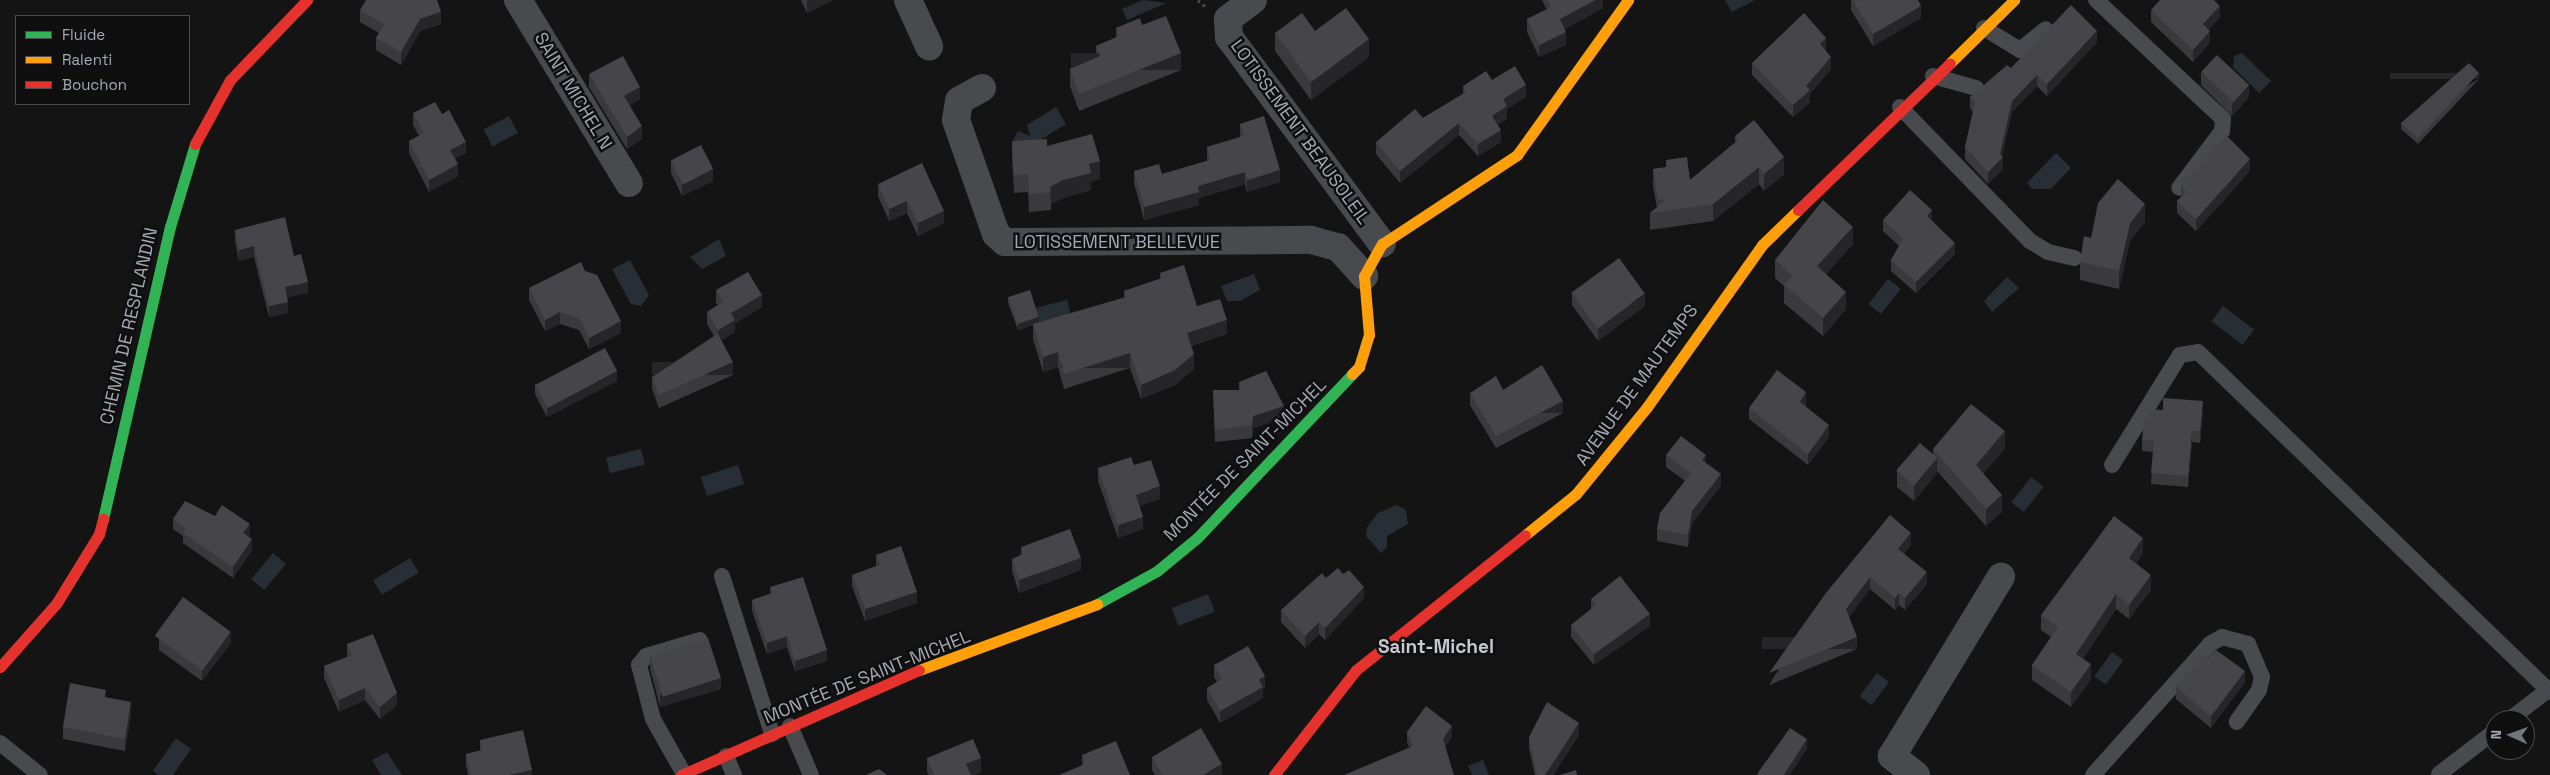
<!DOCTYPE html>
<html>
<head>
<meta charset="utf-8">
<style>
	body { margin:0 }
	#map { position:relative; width:2550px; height:775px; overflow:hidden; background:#141415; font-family:"Space Grotesk",sans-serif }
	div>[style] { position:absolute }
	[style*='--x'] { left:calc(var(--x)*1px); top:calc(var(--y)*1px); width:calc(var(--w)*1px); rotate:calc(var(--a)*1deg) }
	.water>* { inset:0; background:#282e36; transform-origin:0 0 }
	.path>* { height:3px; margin-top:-1.5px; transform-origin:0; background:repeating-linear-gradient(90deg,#4a4b50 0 2.5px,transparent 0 6.5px) }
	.lane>* { height:16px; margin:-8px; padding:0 8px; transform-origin:8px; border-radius:8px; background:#494a4e }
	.street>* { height:28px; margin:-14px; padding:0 14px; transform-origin:14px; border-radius:14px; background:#494a4e }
	.fast>* { height:11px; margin:-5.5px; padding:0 5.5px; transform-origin:5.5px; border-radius:5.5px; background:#30b455 }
	.slow>* { height:11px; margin:-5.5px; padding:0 5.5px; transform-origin:5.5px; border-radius:5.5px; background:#ff9f0a }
	.jam>* { height:11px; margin:-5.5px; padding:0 5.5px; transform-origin:5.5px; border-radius:5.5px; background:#e5322d }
	.wall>* { inset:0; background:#3a3a3d }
	.shaded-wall>* { inset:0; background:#262628; transform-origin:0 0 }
	.building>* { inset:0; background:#46464a; transform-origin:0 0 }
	span { translate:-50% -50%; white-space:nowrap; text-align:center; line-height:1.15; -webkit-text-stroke:5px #0f0f10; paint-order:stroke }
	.street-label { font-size:18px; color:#a5a9b6 }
	.neighbourhood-label { font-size:19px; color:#c6c8d2; font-weight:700 }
	.legend { position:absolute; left:15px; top:15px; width:175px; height:90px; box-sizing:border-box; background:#0f0f10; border:1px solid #4b4d52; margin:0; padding:6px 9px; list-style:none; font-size:15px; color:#a5a9b6 }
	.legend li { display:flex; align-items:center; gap:10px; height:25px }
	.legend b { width:25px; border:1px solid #4b4d52 }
	.north { position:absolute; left:2485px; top:710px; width:50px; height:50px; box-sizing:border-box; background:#0f0f10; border:1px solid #4b4d52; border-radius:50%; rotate:272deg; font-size:14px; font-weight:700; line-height:20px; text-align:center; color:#a5a9b6 }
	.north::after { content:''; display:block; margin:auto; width:18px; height:22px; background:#72757e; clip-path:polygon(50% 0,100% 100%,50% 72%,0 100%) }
</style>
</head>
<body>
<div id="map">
	<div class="water">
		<i style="clip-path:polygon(1143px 0,1166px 3px,1127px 20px,1122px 9px)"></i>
		<i style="clip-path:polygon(1725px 0,1755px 0,1732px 12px)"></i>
		<i style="clip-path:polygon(2242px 53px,2271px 81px,2259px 93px,2233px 67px,2234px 56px)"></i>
		<i style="clip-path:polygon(1056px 107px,1066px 124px,1037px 142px,1013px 141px,1018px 131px,1030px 136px,1027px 125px)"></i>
		<i style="left:509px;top:116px;width:19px;height:29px;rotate:62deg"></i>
		<i style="clip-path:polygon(2056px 153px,2071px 168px,2051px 189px,2032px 189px,2027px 183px)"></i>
		<i style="clip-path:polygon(719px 239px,726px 256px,702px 269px,690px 257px)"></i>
		<i style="clip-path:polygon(630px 260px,649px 295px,641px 306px,631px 304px,612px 269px)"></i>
		<i style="clip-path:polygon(1254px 274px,1260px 290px,1240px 301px,1227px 301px,1221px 286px)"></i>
		<i style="clip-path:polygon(2007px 277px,2019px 288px,1992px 312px,1984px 301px)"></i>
		<i style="left:1888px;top:279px;width:16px;height:32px;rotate:38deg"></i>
		<i style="left:1067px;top:300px;width:16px;height:38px;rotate:76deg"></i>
		<i style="left:2223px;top:306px;width:39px;height:19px;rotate:37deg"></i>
		<i style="left:641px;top:449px;width:16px;height:36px;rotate:76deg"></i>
		<i style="left:738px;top:465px;width:20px;height:39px;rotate:72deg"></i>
		<i style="left:2031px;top:477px;width:16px;height:32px;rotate:38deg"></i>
		<i style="clip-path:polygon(1397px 505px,1406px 510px,1408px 524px,1387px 536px,1387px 547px,1381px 553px,1366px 536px,1367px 527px,1378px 513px)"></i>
		<i style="left:273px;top:553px;width:17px;height:34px;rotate:40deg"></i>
		<i style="left:410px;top:558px;width:17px;height:43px;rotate:59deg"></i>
		<i style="left:1208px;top:594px;width:19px;height:39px;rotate:69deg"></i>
		<i style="left:2112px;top:652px;width:14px;height:30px;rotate:36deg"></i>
		<i style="left:1877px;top:673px;width:15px;height:29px;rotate:37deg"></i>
		<i style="clip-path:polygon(176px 738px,191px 749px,173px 775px,159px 775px,153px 771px)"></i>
		<i style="clip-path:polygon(387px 752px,402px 775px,381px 775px,372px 760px)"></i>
		<i style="clip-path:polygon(1483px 760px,1489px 775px,1472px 775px,1468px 766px)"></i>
	</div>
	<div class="path">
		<i style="--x:1198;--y:0;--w:9;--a:41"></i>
	</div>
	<div class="lane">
		<i style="--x:2096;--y:0;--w:174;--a:43.1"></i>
		<i style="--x:2223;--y:119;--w:12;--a:95"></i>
		<i style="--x:2222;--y:131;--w:71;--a:127"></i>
		<i style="--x:1984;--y:28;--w:42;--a:31.4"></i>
		<i style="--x:2020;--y:50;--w:33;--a:-39"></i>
		<i style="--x:1933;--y:76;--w:45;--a:15.6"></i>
		<i style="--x:1900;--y:107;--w:187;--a:45.9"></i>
		<i style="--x:2030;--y:241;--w:21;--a:31"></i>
		<i style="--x:2048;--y:252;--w:27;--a:13"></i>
		<i style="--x:2112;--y:465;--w:129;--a:-58.3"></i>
		<i style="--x:2180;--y:355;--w:18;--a:-9"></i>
		<i style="--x:2198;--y:352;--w:489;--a:44"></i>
		<i style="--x:722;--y:576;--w:166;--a:72.4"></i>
		<i style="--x:2509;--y:720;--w:49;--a:-37.6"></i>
		<i style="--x:790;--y:726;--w:53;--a:66.8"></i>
		<i style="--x:0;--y:743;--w:51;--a:38.7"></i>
		<i style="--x:726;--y:756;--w:21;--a:67"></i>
		<i style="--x:684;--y:774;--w:63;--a:-119.4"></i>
		<i style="--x:653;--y:719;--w:56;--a:-104.5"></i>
		<i style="--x:639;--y:665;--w:11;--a:-52"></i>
		<i style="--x:646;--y:656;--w:56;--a:-16.5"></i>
		<i style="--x:2439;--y:774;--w:71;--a:-37.5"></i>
		<i style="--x:2093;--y:775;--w:176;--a:-48.2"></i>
		<i style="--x:2210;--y:644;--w:14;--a:-30"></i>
		<i style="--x:2222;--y:637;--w:27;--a:15"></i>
		<i style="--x:2248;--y:644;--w:36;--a:67"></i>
		<i style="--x:2262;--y:677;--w:13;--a:103"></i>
		<i style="--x:2259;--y:690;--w:39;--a:125"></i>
	</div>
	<div class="street">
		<i style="--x:518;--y:0;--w:214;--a:58.8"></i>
		<i style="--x:908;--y:0;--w:51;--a:65.5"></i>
		<i style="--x:1253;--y:0;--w:31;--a:143"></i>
		<i style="--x:1228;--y:19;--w:18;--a:87"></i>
		<i style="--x:1229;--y:37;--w:257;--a:53.5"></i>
		<i style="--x:982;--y:88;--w:26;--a:151"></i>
		<i style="--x:959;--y:101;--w:19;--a:99"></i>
		<i style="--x:956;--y:120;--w:121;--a:70.7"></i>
		<i style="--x:996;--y:234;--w:12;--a:42"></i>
		<i style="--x:1005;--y:242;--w:306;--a:-0.4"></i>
		<i style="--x:1311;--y:240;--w:28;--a:15"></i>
		<i style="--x:1338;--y:247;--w:39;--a:48"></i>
		<i style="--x:1916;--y:775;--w:31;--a:-142"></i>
		<i style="--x:1892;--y:756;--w:210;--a:-58.7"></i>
	</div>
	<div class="fast">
		<i style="--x:103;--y:519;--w:300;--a:-77.1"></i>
		<i style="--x:170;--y:227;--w:87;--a:-73.2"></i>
		<i style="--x:1097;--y:604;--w:68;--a:-28.8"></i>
		<i style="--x:1157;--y:571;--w:53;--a:-39.7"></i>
		<i style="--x:1198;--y:537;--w:224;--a:-46.6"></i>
	</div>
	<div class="slow">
		<i style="--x:1950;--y:63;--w:90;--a:-44.5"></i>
		<i style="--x:1352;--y:374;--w:10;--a:-45"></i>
		<i style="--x:1359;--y:367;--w:34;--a:-73"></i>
		<i style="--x:1369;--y:335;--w:59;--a:-94.8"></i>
		<i style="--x:1364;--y:276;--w:37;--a:-61"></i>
		<i style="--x:1382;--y:244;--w:162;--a:-33.4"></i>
		<i style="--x:1517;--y:155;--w:191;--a:-54.4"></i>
		<i style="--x:1525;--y:535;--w:65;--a:-38.8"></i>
		<i style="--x:1576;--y:494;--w:112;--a:-50.8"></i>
		<i style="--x:1647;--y:407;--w:199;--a:-54.6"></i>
		<i style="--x:1762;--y:245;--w:50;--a:-44.2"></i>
		<i style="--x:919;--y:670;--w:190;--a:-20.3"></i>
	</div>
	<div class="jam">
		<i style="--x:195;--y:144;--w:73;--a:-61.3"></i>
		<i style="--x:230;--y:80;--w:111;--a:-46.1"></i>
		<i style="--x:1798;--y:210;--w:211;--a:-44"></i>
		<i style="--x:0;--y:667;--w:84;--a:-48.4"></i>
		<i style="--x:56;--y:604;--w:82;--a:-58.4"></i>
		<i style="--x:99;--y:534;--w:16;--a:-75"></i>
		<i style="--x:681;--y:775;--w:260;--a:-23.8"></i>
		<i style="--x:1274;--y:775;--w:133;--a:-52"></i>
		<i style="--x:1356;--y:670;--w:216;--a:-38.6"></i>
	</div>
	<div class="wall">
		<i style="clip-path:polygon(801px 0,833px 0,807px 13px)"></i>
		<i style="clip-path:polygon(1542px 0,1603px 0,1603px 8px,1565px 29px,1566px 45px,1539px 57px,1527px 32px,1527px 19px,1547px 10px)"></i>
		<i style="clip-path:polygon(1851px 0,1918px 0,1921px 18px,1873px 46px,1851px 10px)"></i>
		<i style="clip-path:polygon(360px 10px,441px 24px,420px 31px,401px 65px,376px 50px,376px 38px,379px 33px,360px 22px)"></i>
		<i style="clip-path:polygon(2151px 10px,2220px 17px,2208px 30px,2210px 43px,2193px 62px,2151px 22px)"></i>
		<i style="clip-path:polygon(1142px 25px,1181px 70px,1079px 111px,1070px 86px,1070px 69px,1096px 58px,1096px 46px,1116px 38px,1116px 28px)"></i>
		<i style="clip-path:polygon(1315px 31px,1369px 57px,1311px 100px,1275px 51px,1275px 33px)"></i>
		<i style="clip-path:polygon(2097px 42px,2047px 96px,2037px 86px,2012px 112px,2002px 156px,2003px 169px,1988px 184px,1965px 159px,1965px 147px,1973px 112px,1970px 108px,1970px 97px,2011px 68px)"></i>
		<i style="clip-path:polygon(1826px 50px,1826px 51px,1831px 69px,1810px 94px,1810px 102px,1793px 117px,1752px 75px,1752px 63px)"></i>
		<i style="clip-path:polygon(2201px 72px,2249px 97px,2232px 116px,2201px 85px)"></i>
		<i style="clip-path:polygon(589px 74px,640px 99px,629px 105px,642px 139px,627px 149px,589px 87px)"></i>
		<i style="clip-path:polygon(2479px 79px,2418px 144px,2401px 129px,2401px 123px)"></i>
		<i style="clip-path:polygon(1492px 80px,1526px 97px,1507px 109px,1507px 119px,1497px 125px,1501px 142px,1478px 156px,1459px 135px,1400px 183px,1376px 154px,1376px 142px,1423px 118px,1463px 94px,1463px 86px)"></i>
		<i style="clip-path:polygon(413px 113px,442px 114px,466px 153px,455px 159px,458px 176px,429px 192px,409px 153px,409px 141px,419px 136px,413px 125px)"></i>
		<i style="clip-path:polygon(1240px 124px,1280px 182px,1247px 192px,1245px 184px,1199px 198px,1199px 205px,1144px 220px,1134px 183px,1134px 171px,1162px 174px,1207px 161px,1207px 147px,1240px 137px)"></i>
		<i style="clip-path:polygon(1735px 136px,1784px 174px,1764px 191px,1759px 184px,1713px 221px,1650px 230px,1650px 213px,1657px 208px,1653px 186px,1653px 169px,1666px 167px,1666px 160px,1690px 180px,1735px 143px)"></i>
		<i style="clip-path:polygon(1012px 141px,1047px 146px,1100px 179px,1091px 181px,1091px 190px,1063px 198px,1051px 204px,1051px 210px,1029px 212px,1028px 192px,1014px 193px,1012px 158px)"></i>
		<i style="clip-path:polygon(671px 161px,713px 181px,682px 196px,671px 173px)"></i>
		<i style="clip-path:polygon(2250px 171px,2196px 231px,2177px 213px,2177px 201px,2181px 197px,2181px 185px)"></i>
		<i style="clip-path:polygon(878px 184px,944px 223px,918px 236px,907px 213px,889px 221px,878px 196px)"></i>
		<i style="clip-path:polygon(1883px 220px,1932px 221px,1955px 254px,1916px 293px,1891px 271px,1891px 260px,1899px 246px,1883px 231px)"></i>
		<i style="clip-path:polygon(2145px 222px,2130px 241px,2119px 289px,2080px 280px,2080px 262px,2091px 238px)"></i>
		<i style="clip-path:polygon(235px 230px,294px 256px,308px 293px,287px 297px,288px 313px,269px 317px,254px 257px,239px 261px,235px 241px)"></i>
		<i style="clip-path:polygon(1853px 244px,1826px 274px,1846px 309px,1823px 336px,1784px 303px,1784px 286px,1775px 278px,1775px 260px)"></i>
		<i style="clip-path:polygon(585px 271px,621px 333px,589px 349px,579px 330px,560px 324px,545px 331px,529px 300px,529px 288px)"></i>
		<i style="clip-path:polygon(1160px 273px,1197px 306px,1227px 334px,1191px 346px,1194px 369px,1175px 385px,1141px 399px,1130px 368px,1064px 389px,1058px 367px,1043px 372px,1033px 339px,1033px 325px,1018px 330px,1008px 303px,1008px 297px,1039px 323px,1124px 298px,1124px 291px,1160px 279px)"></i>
		<i style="clip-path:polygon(716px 290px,762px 307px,735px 323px,735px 332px,721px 340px,733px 375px,659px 408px,652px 389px,652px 377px,714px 336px,707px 324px,707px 312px,718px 305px,716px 303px)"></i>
		<i style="clip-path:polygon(1572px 293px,1645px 306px,1598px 341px,1572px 305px)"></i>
		<i style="clip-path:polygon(617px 381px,547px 417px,535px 394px,535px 384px)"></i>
		<i style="clip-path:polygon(1239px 382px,1284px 418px,1253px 428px,1252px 438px,1215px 442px,1213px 390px,1239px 390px)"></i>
		<i style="clip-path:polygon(1503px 390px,1563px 413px,1496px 448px,1470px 405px,1470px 393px)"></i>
		<i style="clip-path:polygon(1806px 403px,1805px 406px,1829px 437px,1808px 465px,1749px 419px,1749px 408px)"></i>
		<i style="clip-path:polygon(2203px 412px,2200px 443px,2192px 442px,2188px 487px,2151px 484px,2153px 452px,2142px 451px,2142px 440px)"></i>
		<i style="clip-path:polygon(2005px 448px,1983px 474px,2002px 512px,1986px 526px,1937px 471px,1937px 473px,1914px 501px,1897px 487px,1897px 471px,1933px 455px,1933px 449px)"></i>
		<i style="clip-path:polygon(1666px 455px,1706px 463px,1721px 486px,1692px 523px,1688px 547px,1657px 541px,1657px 529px,1685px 481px,1666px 467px)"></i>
		<i style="clip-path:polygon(1134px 465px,1160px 499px,1139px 506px,1143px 529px,1118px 538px,1098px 481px,1098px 468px)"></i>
		<i style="clip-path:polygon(173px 519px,250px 534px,248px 537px,252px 550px,233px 578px,183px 543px,183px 536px,173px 529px)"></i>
		<i style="clip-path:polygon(1911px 545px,1904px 554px,1927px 584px,1905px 610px,1899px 605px,1895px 610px,1870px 589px,1849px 617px,1857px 649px,1769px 685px,1826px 593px)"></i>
		<i style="clip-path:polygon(1021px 547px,1081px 570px,1019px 593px,1012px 571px,1012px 559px,1021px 555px)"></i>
		<i style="clip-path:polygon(2143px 553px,2136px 563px,2151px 590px,2129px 619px,2116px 609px,2083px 659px,2091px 679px,2071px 707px,2032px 680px,2032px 665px,2051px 637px,2041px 630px,2041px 615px)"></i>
		<i style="clip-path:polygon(876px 555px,917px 603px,865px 621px,852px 586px,852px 575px,876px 566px)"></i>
		<i style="clip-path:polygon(1343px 574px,1364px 598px,1325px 640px,1319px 634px,1305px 648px,1281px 622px,1281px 610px,1326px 578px)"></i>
		<i style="clip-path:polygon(770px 587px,827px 661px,795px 671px,787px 647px,767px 654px,752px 611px,752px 600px,770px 594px)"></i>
		<i style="clip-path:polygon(1591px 599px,1650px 626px,1594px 665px,1571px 637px,1571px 625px,1591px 609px)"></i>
		<i style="clip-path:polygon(159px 638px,231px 643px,202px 681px,159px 650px)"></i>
		<i style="clip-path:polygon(347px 644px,397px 705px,380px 719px,365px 700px,339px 712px,324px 678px,324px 666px,347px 657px)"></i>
		<i style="clip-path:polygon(650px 656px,721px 689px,660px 707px,650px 668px)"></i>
		<i style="clip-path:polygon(2207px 660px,2245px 682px,2211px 728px,2176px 699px,2176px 687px)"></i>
		<i style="clip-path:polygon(1214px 665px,1265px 688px,1263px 689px,1263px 698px,1220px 723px,1207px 700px,1207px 688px,1217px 682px,1214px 677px)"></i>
		<i style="clip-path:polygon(106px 697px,131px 714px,125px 751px,63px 739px,63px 727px)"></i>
		<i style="clip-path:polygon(1407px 732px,1452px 737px,1445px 747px,1409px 747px,1407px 742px)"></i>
		<i style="clip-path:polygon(1579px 735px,1553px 775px,1535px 775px,1529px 749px,1529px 737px)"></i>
		<i style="clip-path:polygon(480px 740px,532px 775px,468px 775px,466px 765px,466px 754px,480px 751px)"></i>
		<i style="clip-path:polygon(1082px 755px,1130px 775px,1082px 766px)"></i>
		<i style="clip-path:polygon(1152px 757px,1222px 775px,1155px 775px,1152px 770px)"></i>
		<i style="clip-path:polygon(927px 758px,981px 772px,974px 775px,929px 775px,927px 772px)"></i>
	</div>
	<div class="shaded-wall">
		<i style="clip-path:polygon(808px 0,833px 0,807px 13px,807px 1px)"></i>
		<i style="clip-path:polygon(1595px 0,1603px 0,1603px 8px,1560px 32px,1560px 19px)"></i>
		<i style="clip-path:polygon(1921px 6px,1921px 18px,1873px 46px,1873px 34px)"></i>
		<i style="clip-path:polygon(2220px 6px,2220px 17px,2203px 36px,2203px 24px)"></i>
		<i style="clip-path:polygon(441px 12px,441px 24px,420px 31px,401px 65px,401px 52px,420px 19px)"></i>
		<i style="clip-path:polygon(2097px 31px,2097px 42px,2047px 96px,2047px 84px)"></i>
		<i style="clip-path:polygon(2210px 31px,2210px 43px,2193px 62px,2193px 50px)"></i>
		<i style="clip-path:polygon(1566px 32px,1566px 45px,1539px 57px,1539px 45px)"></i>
		<i style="clip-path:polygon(1826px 38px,1826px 50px,1820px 56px,1820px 44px)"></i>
		<i style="clip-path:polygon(1369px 39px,1369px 57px,1311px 100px,1311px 82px)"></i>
		<i style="left:1181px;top:53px;width:17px;height:110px;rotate:90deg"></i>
		<i style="clip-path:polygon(1831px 57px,1831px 69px,1810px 94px,1810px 102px,1793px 117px,1793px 105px,1806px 86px)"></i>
		<i style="left:2479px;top:73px;width:6px;height:89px;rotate:90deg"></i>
		<i style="clip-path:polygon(2037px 75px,2037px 86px,2012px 112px,2001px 159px,2003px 157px,2003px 169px,1988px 184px,1988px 172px,2000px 154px,2012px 101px)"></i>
		<i style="clip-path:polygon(1526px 85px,1526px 97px,1507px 109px,1507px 119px,1492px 128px,1492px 116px,1503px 99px)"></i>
		<i style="clip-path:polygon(2249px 85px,2249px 97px,2232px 116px,2232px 104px)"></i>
		<i style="clip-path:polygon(640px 87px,640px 99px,624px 109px,624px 96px)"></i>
		<i style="clip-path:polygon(1459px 123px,1459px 135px,1400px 183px,1400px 171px)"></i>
		<i style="clip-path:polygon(642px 126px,642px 139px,627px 149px,627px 137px)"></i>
		<i style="clip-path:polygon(1501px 130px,1501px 142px,1478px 156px,1478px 144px)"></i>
		<i style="clip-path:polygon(466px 142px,466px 153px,450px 162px,450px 150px)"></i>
		<i style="clip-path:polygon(1784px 157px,1784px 174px,1764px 191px,1764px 174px)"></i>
		<i style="clip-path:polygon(2250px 159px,2250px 171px,2196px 231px,2196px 219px)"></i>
		<i style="clip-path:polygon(1100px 161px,1100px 179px,1091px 181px,1091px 190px,1063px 198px,1051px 204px,1050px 187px,1089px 164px)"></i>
		<i style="clip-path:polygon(458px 164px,458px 176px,429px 192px,429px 180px)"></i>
		<i style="clip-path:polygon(1759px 167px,1759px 184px,1713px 221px,1713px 204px)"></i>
		<i style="clip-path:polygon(713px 169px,713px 181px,682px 196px,682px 184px)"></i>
		<i style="clip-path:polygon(1280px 170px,1280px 182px,1247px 192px,1247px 180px)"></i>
		<i style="clip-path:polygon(1245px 172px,1245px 184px,1199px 198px,1199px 205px,1144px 220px,1144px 207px,1198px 186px)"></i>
		<i style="clip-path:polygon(907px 201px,907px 213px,889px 221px,889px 209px)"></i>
		<i style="clip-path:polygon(2145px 204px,2145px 222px,2130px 241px,2119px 289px,2119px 271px,2130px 224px)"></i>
		<i style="clip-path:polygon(1932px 210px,1932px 221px,1927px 216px)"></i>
		<i style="clip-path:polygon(944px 211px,944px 223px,918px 236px,918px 223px)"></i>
		<i style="clip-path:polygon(1853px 227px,1853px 244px,1817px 284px,1817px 266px)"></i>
		<i style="clip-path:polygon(1955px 243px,1955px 254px,1916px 293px,1916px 282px)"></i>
		<i style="clip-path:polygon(254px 246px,254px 257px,239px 261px,239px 250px)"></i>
		<i style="clip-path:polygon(308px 282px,308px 293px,285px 298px,285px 287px)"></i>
		<i style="clip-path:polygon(1846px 292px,1846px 309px,1823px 336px,1823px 318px)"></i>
		<i style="clip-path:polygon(1645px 294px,1645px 306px,1598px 341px,1598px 329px)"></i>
		<i style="clip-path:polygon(762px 295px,762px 307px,735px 323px,735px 332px,718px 343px,718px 330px,731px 313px)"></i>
		<i style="clip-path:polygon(288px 302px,288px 313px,269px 317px,269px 306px)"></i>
		<i style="clip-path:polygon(560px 312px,560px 324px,545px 331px,545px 320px)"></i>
		<i style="clip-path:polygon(1039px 317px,1039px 323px,1018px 330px,1018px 324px)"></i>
		<i style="clip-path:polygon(1227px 320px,1227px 334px,1187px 347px,1187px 333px)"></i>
		<i style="clip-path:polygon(621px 321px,621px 333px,589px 349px,589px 338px)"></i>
		<i style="clip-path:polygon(1058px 352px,1058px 367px,1043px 372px,1043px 357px)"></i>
		<i style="left:1130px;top:353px;width:15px;height:69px;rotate:90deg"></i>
		<i style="clip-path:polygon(1194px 354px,1194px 369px,1175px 385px,1141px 399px,1141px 385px)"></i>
		<i style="left:733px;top:362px;width:13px;height:81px;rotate:90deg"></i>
		<i style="clip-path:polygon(617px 371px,617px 381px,547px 417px,547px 408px)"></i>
		<i style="clip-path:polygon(1806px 392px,1806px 403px,1800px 413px,1800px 402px)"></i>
		<i style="left:1563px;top:401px;width:12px;height:76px;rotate:90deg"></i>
		<i style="clip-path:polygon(2203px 401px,2203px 412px,2200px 443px,2200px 431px)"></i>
		<i style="clip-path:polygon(1284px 406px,1284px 418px,1253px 428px,1252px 438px,1252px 425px,1253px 416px)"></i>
		<i style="clip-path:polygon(1829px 425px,1829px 437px,1808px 465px,1808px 454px)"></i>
		<i style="clip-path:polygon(2005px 431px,2005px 448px,1976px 482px,1976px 465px)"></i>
		<i style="clip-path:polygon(2192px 431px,2192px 442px,2188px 487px,2188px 476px)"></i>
		<i style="clip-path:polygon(1706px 455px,1706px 467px,1702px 460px)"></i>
		<i style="clip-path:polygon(1937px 458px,1937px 473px,1914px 501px,1914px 486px)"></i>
		<i style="clip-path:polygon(1721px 474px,1721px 486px,1692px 523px,1688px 547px,1688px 535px,1692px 511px)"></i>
		<i style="clip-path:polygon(1160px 486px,1160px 499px,1136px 507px,1136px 495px)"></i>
		<i style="clip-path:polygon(2002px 495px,2002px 512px,1986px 526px,1986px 509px)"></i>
		<i style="clip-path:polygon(1143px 517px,1143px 529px,1118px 538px,1118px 525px)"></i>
		<i style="clip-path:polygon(250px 524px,250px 534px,243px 544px,243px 533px)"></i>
		<i style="clip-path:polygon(1911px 533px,1911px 545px,1898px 561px,1898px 549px)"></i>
		<i style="clip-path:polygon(2143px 538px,2143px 553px,2129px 573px,2129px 558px)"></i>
		<i style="clip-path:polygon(252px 539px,252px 550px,233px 578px,233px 567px)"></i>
		<i style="clip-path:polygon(1081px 558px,1081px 570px,1019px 593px,1019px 580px)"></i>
		<i style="clip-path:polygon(1927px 572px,1927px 584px,1905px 610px,1905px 598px)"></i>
		<i style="clip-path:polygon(2151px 575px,2151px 590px,2129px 619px,2129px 605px)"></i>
		<i style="clip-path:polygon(1870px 577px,1870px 589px,1846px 621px,1846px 609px)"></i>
		<i style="clip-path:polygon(1364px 587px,1364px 598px,1325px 640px,1325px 628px)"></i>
		<i style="clip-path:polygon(917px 592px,917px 603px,865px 621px,865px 609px)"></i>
		<i style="clip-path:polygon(1899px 593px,1899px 605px,1895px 610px,1895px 598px)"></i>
		<i style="clip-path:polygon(2116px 594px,2116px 609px,2076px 669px,2076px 654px)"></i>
		<i style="clip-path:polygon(1650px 614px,1650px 626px,1594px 665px,1594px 654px)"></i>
		<i style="clip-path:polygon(1319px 622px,1319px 634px,1305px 648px,1305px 636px)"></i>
		<i style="clip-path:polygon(231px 632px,231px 643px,202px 681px,202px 670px)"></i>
		<i style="clip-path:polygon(787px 636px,787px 647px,767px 654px,767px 643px)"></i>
		<i style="left:1857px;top:637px;width:12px;height:95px;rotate:90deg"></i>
		<i style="clip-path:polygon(827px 650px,827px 661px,795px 671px,795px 661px)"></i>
		<i style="clip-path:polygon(2091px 664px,2091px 679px,2071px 707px,2071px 692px)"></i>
		<i style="clip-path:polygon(2245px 671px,2245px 682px,2211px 728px,2211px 716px)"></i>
		<i style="clip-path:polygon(1265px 676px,1265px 688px,1263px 689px,1263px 698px,1220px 723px,1220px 711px)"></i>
		<i style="clip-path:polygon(721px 678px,721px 689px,660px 707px,660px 695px)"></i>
		<i style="clip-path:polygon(365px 688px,365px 700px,339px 712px,339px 700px)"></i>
		<i style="clip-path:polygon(397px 693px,397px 705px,380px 719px,380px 707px)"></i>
		<i style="clip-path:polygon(131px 702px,131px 714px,125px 751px,125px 739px)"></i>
		<i style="clip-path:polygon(1579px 723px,1579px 735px,1553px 775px,1545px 775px)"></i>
		<i style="clip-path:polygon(1452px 726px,1452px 737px,1443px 750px,1443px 739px)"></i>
		<i style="clip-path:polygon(1807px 739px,1807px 749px,1790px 775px,1784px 775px)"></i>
		<i style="clip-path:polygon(981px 758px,981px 772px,974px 775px,966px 775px,966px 764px)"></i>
		<i style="clip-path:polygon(1222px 764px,1222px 775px,1203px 775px)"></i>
		<i style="clip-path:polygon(532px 770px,532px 775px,508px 775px)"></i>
	</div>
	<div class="building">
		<i style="clip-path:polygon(366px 0,437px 0,441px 12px,420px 19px,401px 52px,376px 38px,384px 24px,360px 10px)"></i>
		<i style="clip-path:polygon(1548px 0,1595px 0,1560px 19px,1566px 32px,1539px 45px,1527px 19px,1551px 7px)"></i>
		<i style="clip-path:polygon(1853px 0,1918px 0,1921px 6px,1873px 34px)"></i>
		<i style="clip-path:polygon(2160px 0,2214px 0,2220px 6px,2203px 24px,2210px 31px,2193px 50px,2151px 10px)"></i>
		<i style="clip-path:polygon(2071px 5px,2097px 31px,2047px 84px,2037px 75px,2012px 101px,2000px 154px,2003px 157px,1988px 172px,1965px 147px,1975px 102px,1970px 97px,2007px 65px,2011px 68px)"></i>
		<i style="clip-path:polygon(1346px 8px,1369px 39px,1311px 82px,1275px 33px,1302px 13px,1315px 31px)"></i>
		<i style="clip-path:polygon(1804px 13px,1826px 38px,1820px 44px,1831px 57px,1806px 86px,1810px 90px,1793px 105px,1752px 63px)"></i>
		<i style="clip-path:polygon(1166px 16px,1181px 53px,1079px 94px,1070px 69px,1100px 56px,1096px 46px,1119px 36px,1116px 28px,1140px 18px,1142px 25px)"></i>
		<i style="left:2217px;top:55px;width:44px;height:23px;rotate:43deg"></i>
		<i style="clip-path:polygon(623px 56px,640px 87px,624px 96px,642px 126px,627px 137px,589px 74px)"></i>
		<i style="clip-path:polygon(2469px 63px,2479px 73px,2418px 138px,2401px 123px)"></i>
		<i style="clip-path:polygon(1515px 66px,1526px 85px,1503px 99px,1507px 106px,1492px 116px,1501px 130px,1478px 144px,1459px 123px,1400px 171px,1376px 142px,1415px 109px,1423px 118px,1466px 92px,1463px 86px,1486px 71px,1492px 80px)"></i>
		<i style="clip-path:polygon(435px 102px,442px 114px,449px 110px,466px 142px,450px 150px,458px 164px,429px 180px,409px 141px,424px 133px,413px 113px)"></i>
		<i style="clip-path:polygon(1264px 116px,1280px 170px,1247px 180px,1245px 172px,1198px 186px,1199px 192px,1144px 207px,1134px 171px,1159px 164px,1162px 174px,1210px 160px,1207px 147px,1244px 136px,1240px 124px)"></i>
		<i style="clip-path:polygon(1754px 120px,1784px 157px,1764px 174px,1759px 167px,1713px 204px,1650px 213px,1667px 199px,1658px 200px,1653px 169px,1667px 167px,1666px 160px,1687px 157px,1690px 180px,1738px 140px,1735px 136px)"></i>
		<i style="clip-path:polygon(1092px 134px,1100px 161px,1089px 164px,1091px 173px,1063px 180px,1050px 187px,1051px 192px,1029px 194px,1028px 174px,1014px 175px,1012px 141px,1047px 139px,1047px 146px)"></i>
		<i style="clip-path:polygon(2226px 135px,2250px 159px,2196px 219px,2177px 201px,2186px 192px,2181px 185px)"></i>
		<i style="left:701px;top:145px;width:27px;height:34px;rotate:63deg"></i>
		<i style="clip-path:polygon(922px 163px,944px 211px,918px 223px,907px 201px,889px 209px,878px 184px)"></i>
		<i style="clip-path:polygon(2118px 179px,2145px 204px,2130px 224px,2119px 271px,2080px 262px,2084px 236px,2091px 238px,2098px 203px)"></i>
		<i style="clip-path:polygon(1910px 190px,1932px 210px,1927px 216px,1955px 243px,1916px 282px,1891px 260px,1903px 239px,1883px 220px)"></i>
		<i style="clip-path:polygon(1823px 200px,1853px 227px,1817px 266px,1846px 292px,1823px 318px,1784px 285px,1792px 276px,1775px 260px)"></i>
		<i style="clip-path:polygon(285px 217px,294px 256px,301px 254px,308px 282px,285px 287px,288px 302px,269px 306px,254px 246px,239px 250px,235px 230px)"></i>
		<i style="left:1619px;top:258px;width:44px;height:59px;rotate:54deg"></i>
		<i style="clip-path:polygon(581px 262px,585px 271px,597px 275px,621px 321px,589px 338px,579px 318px,560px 312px,545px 320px,529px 288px)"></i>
		<i style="clip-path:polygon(1184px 265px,1197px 306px,1220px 299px,1227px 320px,1187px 333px,1194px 354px,1175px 370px,1141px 385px,1130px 353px,1064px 374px,1058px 352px,1043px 357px,1033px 324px,1126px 297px,1124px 291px,1162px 278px,1160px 273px)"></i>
		<i style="clip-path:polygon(748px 272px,762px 295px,731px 313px,735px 320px,718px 330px,707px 312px,723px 302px,716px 290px)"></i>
		<i style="left:1030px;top:290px;width:28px;height:23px;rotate:72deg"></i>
		<i style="clip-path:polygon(718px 334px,733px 362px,659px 395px,652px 377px)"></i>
		<i style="left:605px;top:348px;width:26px;height:79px;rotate:62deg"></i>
		<i style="clip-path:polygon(1542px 365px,1563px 401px,1496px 436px,1470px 393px,1496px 376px,1503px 390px)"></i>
		<i style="clip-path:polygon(1777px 370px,1806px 392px,1800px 402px,1829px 425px,1808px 454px,1749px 408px)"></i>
		<i style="clip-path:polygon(1266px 371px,1284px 406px,1253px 416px,1252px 425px,1215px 430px,1213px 390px,1240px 390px,1239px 382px)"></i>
		<i style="clip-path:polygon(2163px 398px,2203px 401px,2200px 431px,2192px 431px,2188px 476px,2151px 473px,2154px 441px,2142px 440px,2144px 421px,2151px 409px,2163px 410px)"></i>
		<i style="clip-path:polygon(1971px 404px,2005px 431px,1976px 465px,2002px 495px,1986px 509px,1933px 449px)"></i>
		<i style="clip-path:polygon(1681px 436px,1706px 455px,1702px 460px,1721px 474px,1692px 511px,1688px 535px,1657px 529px,1660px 513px,1691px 473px,1666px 455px)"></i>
		<i style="left:1920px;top:443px;width:23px;height:36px;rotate:41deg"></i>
		<i style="clip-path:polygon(1131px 457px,1134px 465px,1151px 460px,1160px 486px,1136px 495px,1143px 517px,1118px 525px,1098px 468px)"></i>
		<i style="clip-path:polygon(185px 501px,215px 516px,222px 505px,250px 524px,243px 533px,252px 539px,233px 567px,183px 533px,185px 528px,173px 519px)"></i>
		<i style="clip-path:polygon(1890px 515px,1911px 533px,1898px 549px,1927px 572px,1905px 598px,1899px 593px,1895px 598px,1870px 577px,1846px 609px,1857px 637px,1769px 673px,1826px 593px)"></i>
		<i style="clip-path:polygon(2114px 516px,2143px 538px,2129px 558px,2151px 575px,2129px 605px,2116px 594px,2076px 654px,2091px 664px,2071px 692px,2032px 665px,2058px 627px,2041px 615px)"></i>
		<i style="clip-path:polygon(1070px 529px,1081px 558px,1019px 580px,1012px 559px,1023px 554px,1021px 547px)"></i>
		<i style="clip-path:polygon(901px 546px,917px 592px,865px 609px,852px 575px,880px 565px,876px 555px)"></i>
		<i style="clip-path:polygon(1338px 568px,1343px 574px,1349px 570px,1364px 587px,1325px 628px,1319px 622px,1305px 636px,1281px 610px,1322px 573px,1326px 578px)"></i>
		<i style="clip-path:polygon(1620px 576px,1650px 614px,1594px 654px,1571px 625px,1596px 605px,1591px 599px)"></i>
		<i style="clip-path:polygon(803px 577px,827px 650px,795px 661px,787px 636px,767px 643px,752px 600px,772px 593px,770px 587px)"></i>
		<i style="left:183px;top:597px;width:59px;height:48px;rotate:36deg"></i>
		<i style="clip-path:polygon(373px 634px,397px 693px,380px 707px,365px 688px,339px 700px,324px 666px,352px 655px,347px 644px)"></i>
		<i style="left:708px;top:638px;width:42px;height:61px;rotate:72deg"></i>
		<i style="clip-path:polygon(1248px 646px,1265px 676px,1259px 680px,1263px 687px,1220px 711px,1207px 688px,1222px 679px,1214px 665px)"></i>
		<i style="clip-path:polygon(2216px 650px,2245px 671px,2211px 716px,2176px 687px,2202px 656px,2207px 660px)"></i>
		<i style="clip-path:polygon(70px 683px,106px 690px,105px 697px,131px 702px,125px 739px,63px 727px)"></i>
		<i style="clip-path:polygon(1547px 702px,1579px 723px,1545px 775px,1537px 775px,1529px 737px)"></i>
		<i style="clip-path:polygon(1426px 706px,1452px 726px,1443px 739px,1454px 775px,1344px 775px,1413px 746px,1407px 732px)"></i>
		<i style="clip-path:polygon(1201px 728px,1222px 764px,1203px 775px,1162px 775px,1152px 757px)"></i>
		<i style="clip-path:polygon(1790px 728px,1807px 739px,1784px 775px,1758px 775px,1757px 774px)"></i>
		<i style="clip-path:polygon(523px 730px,532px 770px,508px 775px,471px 775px,466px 754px,482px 750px,480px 740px)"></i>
		<i style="clip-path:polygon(973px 739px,981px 758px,966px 764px,971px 775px,932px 775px,934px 774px,927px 758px)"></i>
		<i style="clip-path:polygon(1116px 741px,1130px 775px,1059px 775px,1085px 764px,1082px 755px)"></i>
		<i style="clip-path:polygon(879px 769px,887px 775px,866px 775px)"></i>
		<i style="clip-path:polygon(1576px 770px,1577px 775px,1560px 775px)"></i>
		<i style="clip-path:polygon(2446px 771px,2449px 775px,2439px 775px)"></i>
	</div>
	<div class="street-label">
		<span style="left:573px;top:91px;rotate:59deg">SAINT MICHEL N</span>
		<span style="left:1300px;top:132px;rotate:54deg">LOTISSEMENT BEAUSOLEIL</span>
		<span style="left:1117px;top:242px">LOTISSEMENT BELLEVUE</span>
		<span style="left:129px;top:326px;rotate:-77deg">CHEMIN DE RESPLANDIN</span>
		<span style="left:1637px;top:385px;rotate:-54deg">AVENUE DE MAUTEMPS</span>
		<span style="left:1245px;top:460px;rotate:-45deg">MONTÉE DE SAINT-MICHEL</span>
		<span style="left:867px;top:677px;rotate:-22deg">MONTÉE DE SAINT-MICHEL</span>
	</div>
	<div class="neighbourhood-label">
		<span style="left:1436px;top:647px">Saint-Michel</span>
	</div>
	<ul class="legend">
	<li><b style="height:6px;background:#30b455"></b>Fluide</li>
	<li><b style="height:6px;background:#ff9f0a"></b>Ralenti</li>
	<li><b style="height:6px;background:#e5322d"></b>Bouchon</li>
	</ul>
	<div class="north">N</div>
</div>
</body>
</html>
